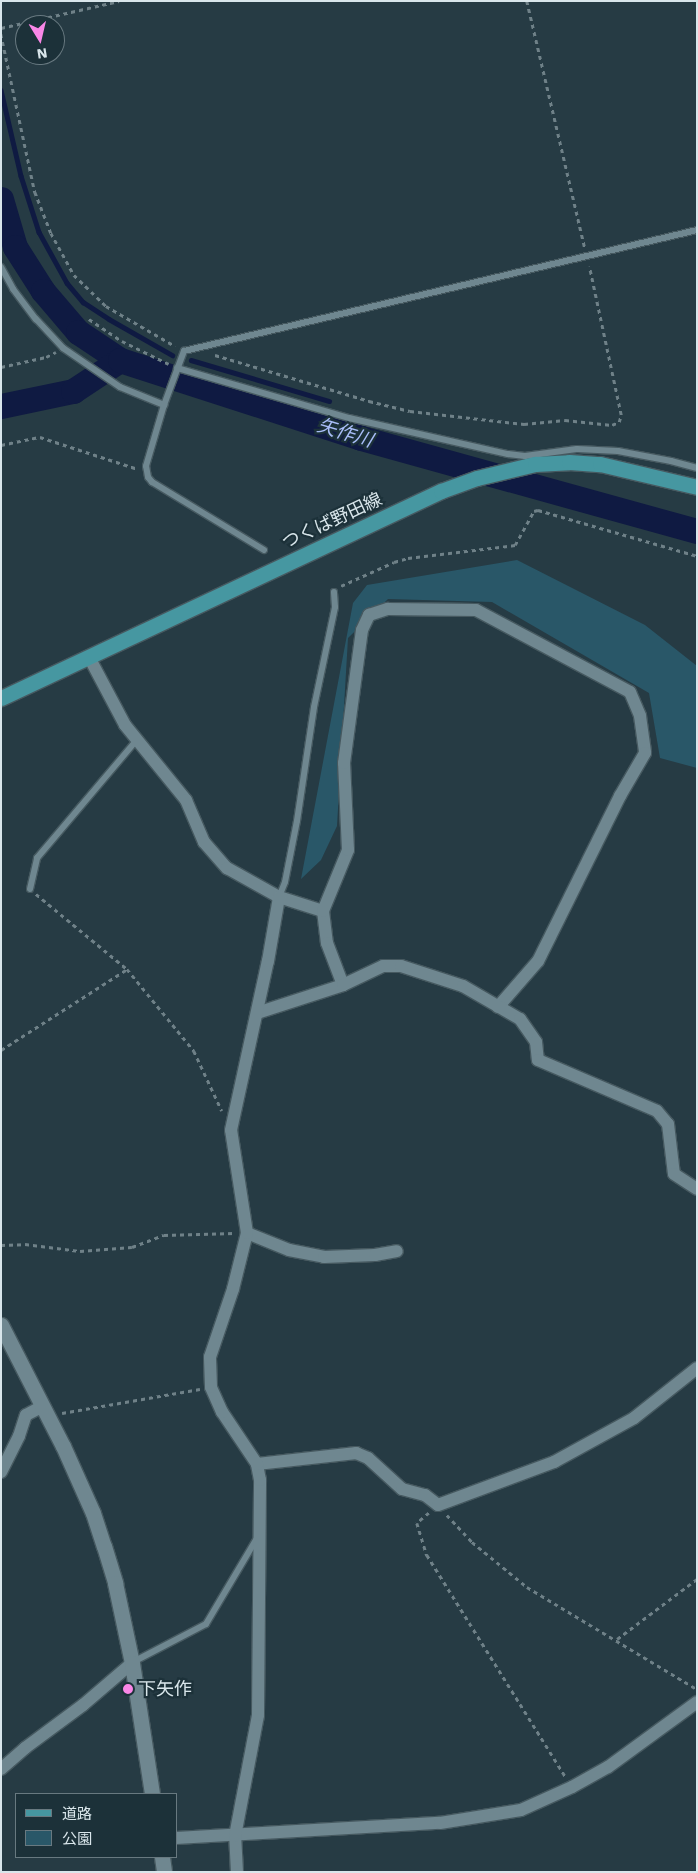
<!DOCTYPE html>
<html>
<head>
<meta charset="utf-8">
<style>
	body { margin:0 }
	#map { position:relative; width:698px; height:1873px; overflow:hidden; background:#263b44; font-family:"Work Sans","Noto Sans JP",sans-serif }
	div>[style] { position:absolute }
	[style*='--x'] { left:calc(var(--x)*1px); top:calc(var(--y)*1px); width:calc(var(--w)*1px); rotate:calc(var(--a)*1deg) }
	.green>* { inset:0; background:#295768 }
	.stream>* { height:4.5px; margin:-2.25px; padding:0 2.25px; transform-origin:2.25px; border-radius:2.25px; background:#0f1a42 }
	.river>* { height:25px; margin:-12.5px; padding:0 12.5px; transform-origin:12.5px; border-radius:12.5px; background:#0f1a42 }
	.path>* { height:2.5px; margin-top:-1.25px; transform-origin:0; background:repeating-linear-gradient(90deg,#6f8188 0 4px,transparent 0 8px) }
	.roads { filter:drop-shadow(1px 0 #465960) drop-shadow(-1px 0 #465960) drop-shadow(0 1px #465960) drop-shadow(0 -1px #465960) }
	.lane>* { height:6px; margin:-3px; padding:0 3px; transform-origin:3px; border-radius:3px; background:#6f8790 }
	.street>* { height:12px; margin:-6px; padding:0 6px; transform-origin:6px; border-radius:6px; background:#6f8790 }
	.secondary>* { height:15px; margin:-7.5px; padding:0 7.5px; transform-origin:7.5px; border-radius:7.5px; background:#6f8790 }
	.primary>* { height:15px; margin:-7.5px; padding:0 7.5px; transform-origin:7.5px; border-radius:7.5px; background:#4697a1 }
	.dots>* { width:14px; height:14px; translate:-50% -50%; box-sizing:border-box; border:2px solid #1c3139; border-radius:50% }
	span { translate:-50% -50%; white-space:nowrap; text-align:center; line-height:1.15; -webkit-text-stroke:4.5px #1c3139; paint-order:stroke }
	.street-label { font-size:18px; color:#d9e6eb }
	.poi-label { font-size:18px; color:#d9e6eb }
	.left { translate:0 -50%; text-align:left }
	.water-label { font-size:19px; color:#a8bdf7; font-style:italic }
	.frame { position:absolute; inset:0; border:2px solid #d9e6eb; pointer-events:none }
	.legend { position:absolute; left:15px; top:1793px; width:162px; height:65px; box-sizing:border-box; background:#1c3139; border:1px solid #687980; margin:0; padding:6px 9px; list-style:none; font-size:15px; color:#d9e6eb }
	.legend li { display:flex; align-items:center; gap:10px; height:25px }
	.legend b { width:25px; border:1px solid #687980 }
	.north { position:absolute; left:15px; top:15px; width:50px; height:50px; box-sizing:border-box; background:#1c3139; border:1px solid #687980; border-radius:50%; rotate:171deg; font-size:14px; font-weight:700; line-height:20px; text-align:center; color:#d9e6eb }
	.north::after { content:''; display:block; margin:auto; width:18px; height:22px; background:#fa87e7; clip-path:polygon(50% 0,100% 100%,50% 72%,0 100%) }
</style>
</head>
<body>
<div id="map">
	<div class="green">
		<i style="clip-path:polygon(517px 560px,645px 625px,697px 666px,697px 768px,660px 758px,649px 693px,492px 602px,388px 599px,348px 638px,337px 826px,321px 860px,301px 879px,353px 603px,367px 585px)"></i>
	</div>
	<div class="stream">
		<i style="--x:1;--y:90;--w:88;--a:76.9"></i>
		<i style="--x:21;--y:176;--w:59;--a:72.2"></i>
		<i style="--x:39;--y:232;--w:58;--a:61.2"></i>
		<i style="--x:67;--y:283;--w:25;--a:50"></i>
		<i style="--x:83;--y:302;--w:31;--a:33"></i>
		<i style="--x:109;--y:319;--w:73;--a:29.7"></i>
		<i style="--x:191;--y:360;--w:144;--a:16.5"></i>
	</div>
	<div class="river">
		<i style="--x:1;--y:199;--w:50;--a:73.7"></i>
		<i style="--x:15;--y:247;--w:52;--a:57.5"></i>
		<i style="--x:43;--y:291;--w:54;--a:49.5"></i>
		<i style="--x:78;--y:332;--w:50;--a:33.7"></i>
		<i style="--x:1;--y:406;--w:74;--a:-11.8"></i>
		<i style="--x:73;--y:391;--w:56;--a:-33.4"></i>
		<i style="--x:120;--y:360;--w:253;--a:17.9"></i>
		<i style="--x:361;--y:438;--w:349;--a:15.5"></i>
	</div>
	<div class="path">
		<i style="--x:527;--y:1;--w:254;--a:76.8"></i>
		<i style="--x:1;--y:28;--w:121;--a:-12.9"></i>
		<i style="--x:1;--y:34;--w:162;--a:77.9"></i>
		<i style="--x:35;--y:192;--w:44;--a:68.7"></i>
		<i style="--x:51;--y:233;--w:48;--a:61.3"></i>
		<i style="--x:74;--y:275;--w:45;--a:44.1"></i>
		<i style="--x:106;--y:306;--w:80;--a:30.1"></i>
		<i style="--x:89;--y:319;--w:40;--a:34"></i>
		<i style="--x:122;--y:341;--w:52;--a:26.1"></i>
		<i style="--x:215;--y:355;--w:161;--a:16.6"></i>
		<i style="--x:369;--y:401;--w:42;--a:13.7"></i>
		<i style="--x:410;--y:411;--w:115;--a:6.5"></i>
		<i style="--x:524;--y:424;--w:41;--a:-5.6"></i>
		<i style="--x:565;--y:420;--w:47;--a:6.1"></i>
		<i style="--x:612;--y:425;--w:8;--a:-23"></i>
		<i style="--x:619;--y:422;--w:7;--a:-74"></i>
		<i style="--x:621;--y:415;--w:152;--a:-102.1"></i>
		<i style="--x:1;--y:367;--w:46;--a:-12.5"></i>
		<i style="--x:46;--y:357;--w:11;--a:-27"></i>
		<i style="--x:1;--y:445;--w:40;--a:-12"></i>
		<i style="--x:40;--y:437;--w:103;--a:18.1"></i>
		<i style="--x:341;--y:586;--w:58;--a:-24.4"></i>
		<i style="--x:394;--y:562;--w:15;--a:-16"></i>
		<i style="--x:408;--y:558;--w:108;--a:-6.9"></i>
		<i style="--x:515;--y:545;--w:39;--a:-61"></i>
		<i style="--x:534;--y:511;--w:4;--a:-14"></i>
		<i style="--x:538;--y:510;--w:166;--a:16.1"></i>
		<i style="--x:36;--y:894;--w:118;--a:39.5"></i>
		<i style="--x:127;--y:969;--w:106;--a:50.7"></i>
		<i style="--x:194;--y:1051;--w:66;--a:65"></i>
		<i style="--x:1;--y:1050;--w:150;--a:-32.7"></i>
		<i style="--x:1;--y:1245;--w:24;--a:-2"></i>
		<i style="--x:25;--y:1244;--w:55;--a:7.3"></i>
		<i style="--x:80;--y:1251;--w:52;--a:-4.4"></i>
		<i style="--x:132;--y:1247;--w:34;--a:-21"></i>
		<i style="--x:164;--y:1235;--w:71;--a:-1.6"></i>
		<i style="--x:62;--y:1413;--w:140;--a:-9.9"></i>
		<i style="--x:429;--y:1513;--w:16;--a:140"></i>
		<i style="--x:417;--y:1523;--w:34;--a:73"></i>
		<i style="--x:427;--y:1555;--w:261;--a:58"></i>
		<i style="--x:447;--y:1515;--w:37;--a:47"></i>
		<i style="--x:472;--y:1542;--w:71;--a:39.3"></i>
		<i style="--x:527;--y:1587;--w:198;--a:31"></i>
		<i style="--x:617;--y:1639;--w:100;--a:-36.9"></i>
	</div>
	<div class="roads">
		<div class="lane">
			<i style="--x:1;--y:267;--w:25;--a:61"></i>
			<i style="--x:13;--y:289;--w:38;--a:53"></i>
			<i style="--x:36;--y:319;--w:40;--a:47"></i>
			<i style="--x:63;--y:348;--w:69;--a:34.4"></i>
			<i style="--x:120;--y:387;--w:48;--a:22.2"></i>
			<i style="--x:177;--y:368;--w:179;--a:16.2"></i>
			<i style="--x:349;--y:418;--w:163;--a:12.8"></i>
			<i style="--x:508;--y:454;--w:17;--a:7"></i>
			<i style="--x:525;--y:456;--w:52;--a:-7.7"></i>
			<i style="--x:577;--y:449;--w:41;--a:2.8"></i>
			<i style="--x:618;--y:451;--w:54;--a:10.7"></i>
			<i style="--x:671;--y:461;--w:27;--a:15"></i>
			<i style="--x:264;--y:550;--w:131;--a:-148.7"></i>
			<i style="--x:152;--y:482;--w:6;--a:-129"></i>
			<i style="--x:148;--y:477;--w:11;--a:-100"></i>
			<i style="--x:146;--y:466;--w:64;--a:-73.6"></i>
			<i style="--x:164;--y:405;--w:58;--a:-69.7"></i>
			<i style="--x:184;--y:351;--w:527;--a:-13.27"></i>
			<i style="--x:30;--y:889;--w:32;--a:-77"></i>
			<i style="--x:37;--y:858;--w:153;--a:-49.8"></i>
			<i style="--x:279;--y:897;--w:16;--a:-68"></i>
			<i style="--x:285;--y:882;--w:62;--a:-78.9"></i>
			<i style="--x:297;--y:821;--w:115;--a:-81.5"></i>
			<i style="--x:314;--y:707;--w:102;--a:-78.1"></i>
			<i style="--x:335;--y:607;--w:15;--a:-94"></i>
			<i style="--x:133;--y:1662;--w:82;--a:-27.5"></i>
			<i style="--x:206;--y:1624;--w:100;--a:-59.3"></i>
		</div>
		<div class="street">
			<i style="--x:89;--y:657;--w:77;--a:62.1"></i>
			<i style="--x:125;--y:725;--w:97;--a:50.9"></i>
			<i style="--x:186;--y:800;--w:46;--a:66.8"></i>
			<i style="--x:204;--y:842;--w:35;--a:49"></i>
			<i style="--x:227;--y:868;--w:60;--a:29.1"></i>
			<i style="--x:279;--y:897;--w:46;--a:17.7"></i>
			<i style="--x:323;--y:911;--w:32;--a:83"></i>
			<i style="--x:327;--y:943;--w:45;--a:69.1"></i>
			<i style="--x:323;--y:911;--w:66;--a:-67.7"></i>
			<i style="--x:348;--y:850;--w:87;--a:-92.6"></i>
			<i style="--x:344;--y:763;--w:134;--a:-82.3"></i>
			<i style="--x:362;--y:630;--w:17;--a:-65"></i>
			<i style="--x:369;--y:615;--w:20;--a:-18"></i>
			<i style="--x:388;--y:609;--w:88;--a:0.7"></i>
			<i style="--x:476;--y:610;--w:174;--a:28"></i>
			<i style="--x:630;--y:692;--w:26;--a:67"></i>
			<i style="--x:640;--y:716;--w:37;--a:82"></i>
			<i style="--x:645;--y:753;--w:50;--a:120.2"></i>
			<i style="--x:620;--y:796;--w:184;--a:116.4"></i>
			<i style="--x:538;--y:961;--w:61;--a:131"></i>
			<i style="--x:257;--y:1013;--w:90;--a:-18"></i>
			<i style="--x:343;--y:985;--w:44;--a:-25.4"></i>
			<i style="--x:383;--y:966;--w:18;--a:0"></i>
			<i style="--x:401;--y:966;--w:65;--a:17.9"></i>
			<i style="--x:463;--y:986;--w:66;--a:30.1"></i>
			<i style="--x:520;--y:1019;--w:28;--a:55"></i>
			<i style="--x:536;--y:1042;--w:18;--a:84"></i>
			<i style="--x:538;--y:1060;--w:129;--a:23.2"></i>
			<i style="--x:657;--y:1111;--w:17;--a:50"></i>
			<i style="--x:668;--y:1124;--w:50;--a:83.2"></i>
			<i style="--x:674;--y:1174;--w:27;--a:33"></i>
			<i style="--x:247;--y:1233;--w:45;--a:22"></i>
			<i style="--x:289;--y:1250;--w:36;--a:11"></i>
			<i style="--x:324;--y:1257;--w:51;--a:-2.2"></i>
			<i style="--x:375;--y:1255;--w:22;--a:-10"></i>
			<i style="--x:257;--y:1464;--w:100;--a:-6.3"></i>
			<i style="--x:356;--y:1453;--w:13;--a:23"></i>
			<i style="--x:368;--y:1458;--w:46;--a:42.4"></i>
			<i style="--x:402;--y:1489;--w:24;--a:15"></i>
			<i style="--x:425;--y:1495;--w:16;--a:38"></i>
			<i style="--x:438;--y:1505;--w:124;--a:-20.3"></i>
			<i style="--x:554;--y:1462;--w:91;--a:-28.8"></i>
			<i style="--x:634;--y:1418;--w:80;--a:-38.4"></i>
			<i style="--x:1;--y:1472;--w:40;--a:-63.4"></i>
			<i style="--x:19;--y:1436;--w:22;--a:-72"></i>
			<i style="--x:26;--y:1415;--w:19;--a:-28"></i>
			<i style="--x:1;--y:1769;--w:32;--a:-41"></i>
			<i style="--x:25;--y:1748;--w:72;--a:-36.6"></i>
			<i style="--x:83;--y:1705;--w:65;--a:-40.6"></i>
			<i style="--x:176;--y:1838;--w:264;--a:-3.3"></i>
			<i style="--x:440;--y:1823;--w:82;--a:-9.1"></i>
			<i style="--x:521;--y:1810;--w:56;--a:-24.3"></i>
			<i style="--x:572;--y:1787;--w:41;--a:-29.1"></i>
			<i style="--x:608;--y:1767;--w:110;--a:-36.1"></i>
			<i style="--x:237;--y:1872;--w:36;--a:-93"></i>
			<i style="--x:235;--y:1836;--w:123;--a:-79.2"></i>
			<i style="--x:258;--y:1715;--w:235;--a:-89.5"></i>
			<i style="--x:260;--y:1480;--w:16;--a:-101"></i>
			<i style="--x:257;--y:1464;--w:63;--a:-123.9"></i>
			<i style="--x:222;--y:1412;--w:27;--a:-114"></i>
			<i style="--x:211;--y:1387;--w:30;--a:-92"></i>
			<i style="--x:210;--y:1357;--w:72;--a:-71.3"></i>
			<i style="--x:233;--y:1289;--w:58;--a:-76"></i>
			<i style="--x:247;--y:1233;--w:104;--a:-98.8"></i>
			<i style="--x:231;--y:1130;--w:173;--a:-77.7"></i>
			<i style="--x:268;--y:961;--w:65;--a:-80.2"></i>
		</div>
		<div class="secondary">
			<i style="--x:1;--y:1325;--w:136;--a:62.9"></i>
			<i style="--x:63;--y:1446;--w:73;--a:65.9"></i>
			<i style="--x:93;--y:1513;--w:35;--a:72"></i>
			<i style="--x:104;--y:1546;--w:39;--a:73"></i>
			<i style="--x:115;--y:1583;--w:82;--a:78"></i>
			<i style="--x:132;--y:1663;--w:133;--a:81.3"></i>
			<i style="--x:162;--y:1857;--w:15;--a:82"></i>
		</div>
		<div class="primary">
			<i style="--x:1;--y:698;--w:486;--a:-25.2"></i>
			<i style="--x:441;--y:491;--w:38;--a:-20"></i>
			<i style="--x:477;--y:478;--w:60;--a:-13.6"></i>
			<i style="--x:535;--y:464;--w:34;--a:-3"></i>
			<i style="--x:569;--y:462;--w:31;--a:4"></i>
			<i style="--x:600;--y:464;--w:100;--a:13.3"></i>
		</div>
	</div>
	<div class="dots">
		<i style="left:128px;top:1689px;background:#fa87e7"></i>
	</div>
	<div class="street-label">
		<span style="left:332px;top:521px;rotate:-25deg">つくば野田線</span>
	</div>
	<div class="poi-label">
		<span class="left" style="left:138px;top:1689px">下矢作</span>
	</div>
	<div class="water-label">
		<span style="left:345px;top:433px;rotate:17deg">矢作川</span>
	</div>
	<div class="frame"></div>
	<ul class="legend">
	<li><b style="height:6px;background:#4697a1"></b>道路</li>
	<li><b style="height:14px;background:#295768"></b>公園</li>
	</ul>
	<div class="north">N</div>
</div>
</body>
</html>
